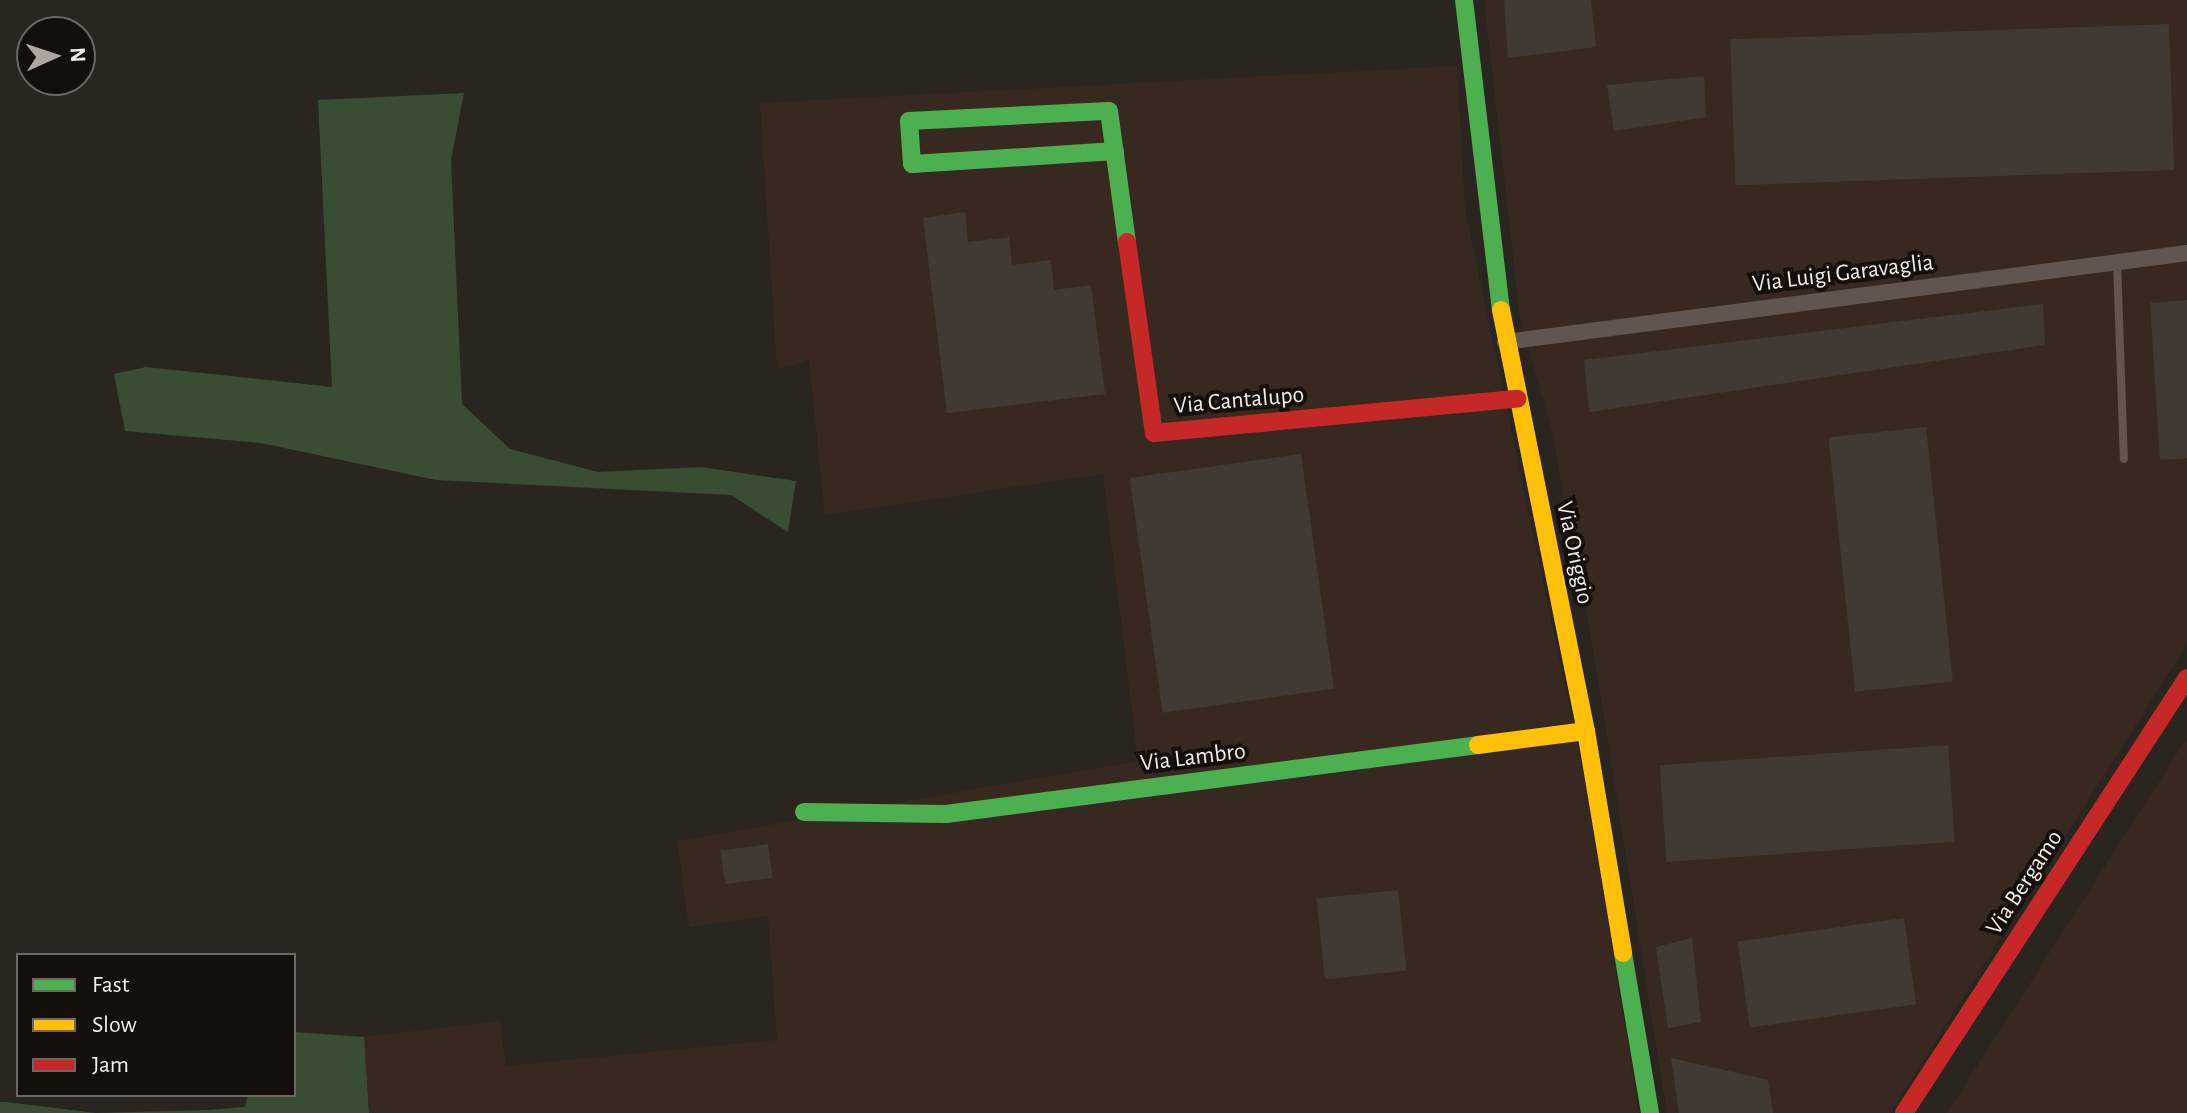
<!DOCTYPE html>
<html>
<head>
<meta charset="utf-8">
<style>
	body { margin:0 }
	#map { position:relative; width:2187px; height:1113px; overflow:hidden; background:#2b251f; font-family:"Alegreya Sans",sans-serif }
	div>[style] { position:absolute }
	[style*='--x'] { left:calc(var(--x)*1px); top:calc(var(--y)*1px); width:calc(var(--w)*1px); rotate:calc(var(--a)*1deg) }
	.industrial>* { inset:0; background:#382920 }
	.green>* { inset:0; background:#394d35 }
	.building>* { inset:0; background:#413a32; transform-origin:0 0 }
	.lane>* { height:8px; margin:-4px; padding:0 4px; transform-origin:4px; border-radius:4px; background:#61564f }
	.street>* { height:16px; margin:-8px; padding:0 8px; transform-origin:8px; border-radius:8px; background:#61564f }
	.fast>* { height:18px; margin:-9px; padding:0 9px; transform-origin:9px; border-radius:9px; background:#4caf50 }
	.slow>* { height:18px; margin:-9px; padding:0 9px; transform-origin:9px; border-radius:9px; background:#ffc107 }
	.jam>* { height:18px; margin:-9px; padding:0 9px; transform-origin:9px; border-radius:9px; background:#c62828 }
	span { translate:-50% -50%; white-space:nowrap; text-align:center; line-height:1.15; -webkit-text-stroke:8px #140f0a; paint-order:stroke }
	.street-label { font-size:24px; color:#f5ece6 }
	.legend { position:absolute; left:16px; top:953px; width:280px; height:144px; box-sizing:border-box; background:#140f0a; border:2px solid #6e6762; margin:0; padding:10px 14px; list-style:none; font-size:24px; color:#f5ece6 }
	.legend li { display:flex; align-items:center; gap:16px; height:40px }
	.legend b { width:40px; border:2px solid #6e6762 }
	.north { position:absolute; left:16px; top:16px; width:80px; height:80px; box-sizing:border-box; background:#140f0a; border:2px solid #6e6762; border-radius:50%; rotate:87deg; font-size:22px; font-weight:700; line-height:32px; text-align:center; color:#f5ece6 }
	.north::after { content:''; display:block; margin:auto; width:28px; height:36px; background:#aea6a0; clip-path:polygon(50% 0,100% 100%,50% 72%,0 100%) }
</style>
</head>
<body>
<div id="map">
	<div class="industrial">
		<i style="clip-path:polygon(1484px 0,2187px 0,2187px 644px,1890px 1113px,1667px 1113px,1589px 624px,1551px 428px,1520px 317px)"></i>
		<i style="clip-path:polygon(1457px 66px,1465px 209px,1583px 773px,1639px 1113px,369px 1113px,364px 1037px,500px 1021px,506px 1066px,777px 1040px,768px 916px,689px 927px,677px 841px,1138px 761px,1103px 474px,825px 515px,809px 360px,777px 369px,760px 103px)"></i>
		<i style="clip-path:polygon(2187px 738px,2187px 1113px,1947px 1113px)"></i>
	</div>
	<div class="green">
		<i style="clip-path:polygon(464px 93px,451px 160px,462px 404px,510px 449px,598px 472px,701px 467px,796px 481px,788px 532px,731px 495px,436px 480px,261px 443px,125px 431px,114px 374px,146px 367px,332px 387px,318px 100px)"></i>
		<i style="clip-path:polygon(294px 1032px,364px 1037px,369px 1113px,0 1113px,0 1102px,6px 1102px,96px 1113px,209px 1110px,245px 1107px,248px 1095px,294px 1095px)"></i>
	</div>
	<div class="building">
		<i style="clip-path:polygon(1504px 0,1591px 0,1596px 47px,1508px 58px)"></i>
		<i style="left:2169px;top:24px;width:146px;height:439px;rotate:88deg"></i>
		<i style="clip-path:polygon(1704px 76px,1706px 117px,1614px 131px,1607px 85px)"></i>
		<i style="clip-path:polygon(965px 212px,968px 242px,1009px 237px,1012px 265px,1051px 260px,1054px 290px,1091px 285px,1105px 394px,947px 413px,923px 218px)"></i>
		<i style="clip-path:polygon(2187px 300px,2187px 458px,2160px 460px,2150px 303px)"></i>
		<i style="clip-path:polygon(2043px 304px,2045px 345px,1589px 412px,1584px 360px)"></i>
		<i style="left:1926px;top:427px;width:256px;height:98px;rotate:84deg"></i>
		<i style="left:1301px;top:454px;width:237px;height:173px;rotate:82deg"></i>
		<i style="left:1948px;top:745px;width:97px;height:289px;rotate:86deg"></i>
		<i style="left:768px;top:844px;width:34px;height:48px;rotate:82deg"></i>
		<i style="left:1398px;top:890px;width:81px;height:82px;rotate:84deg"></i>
		<i style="left:1904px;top:918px;width:87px;height:168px;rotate:82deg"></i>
		<i style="clip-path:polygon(1692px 938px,1701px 1022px,1668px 1028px,1656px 947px)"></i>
		<i style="clip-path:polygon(1671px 1058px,1768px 1080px,1773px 1113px,1679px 1113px)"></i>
	</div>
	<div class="lane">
		<i style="--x:2117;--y:262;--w:197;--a:88"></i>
	</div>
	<div class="street">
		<i style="--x:1505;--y:342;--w:688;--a:-7.43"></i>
	</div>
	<div class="fast">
		<i style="--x:1464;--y:0;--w:312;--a:83.2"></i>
		<i style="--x:1115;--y:151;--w:203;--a:176.3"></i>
		<i style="--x:912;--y:164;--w:43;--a:-94"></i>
		<i style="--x:909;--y:121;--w:200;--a:-2.9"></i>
		<i style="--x:1109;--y:111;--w:132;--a:82.2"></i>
		<i style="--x:804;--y:812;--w:142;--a:0.8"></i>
		<i style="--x:946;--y:814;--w:536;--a:-7.39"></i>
		<i style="--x:1623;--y:953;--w:162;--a:80.4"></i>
	</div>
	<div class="slow">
		<i style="--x:1501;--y:310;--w:429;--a:78.6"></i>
		<i style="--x:1586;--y:731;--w:225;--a:80.5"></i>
		<i style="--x:1478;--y:745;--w:109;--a:-7.4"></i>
	</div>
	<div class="jam">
		<i style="--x:1127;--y:242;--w:193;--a:82"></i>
		<i style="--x:1154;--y:433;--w:365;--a:-5.4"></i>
		<i style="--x:1904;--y:1113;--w:519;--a:-56.95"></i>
	</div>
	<div class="street-label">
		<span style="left:1843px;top:274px;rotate:-7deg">Via Luigi Garavaglia</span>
		<span style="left:1239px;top:401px;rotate:-5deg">Via Cantalupo</span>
		<span style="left:1574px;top:553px;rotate:78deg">Via Origgio</span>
		<span style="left:1193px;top:758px;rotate:-7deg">Via Lambro</span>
		<span style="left:2025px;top:883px;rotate:-57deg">Via Bergamo</span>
	</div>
	<ul class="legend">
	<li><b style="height:10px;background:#4caf50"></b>Fast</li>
	<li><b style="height:10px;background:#ffc107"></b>Slow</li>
	<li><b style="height:10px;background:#c62828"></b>Jam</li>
	</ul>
	<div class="north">N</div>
</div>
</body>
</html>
